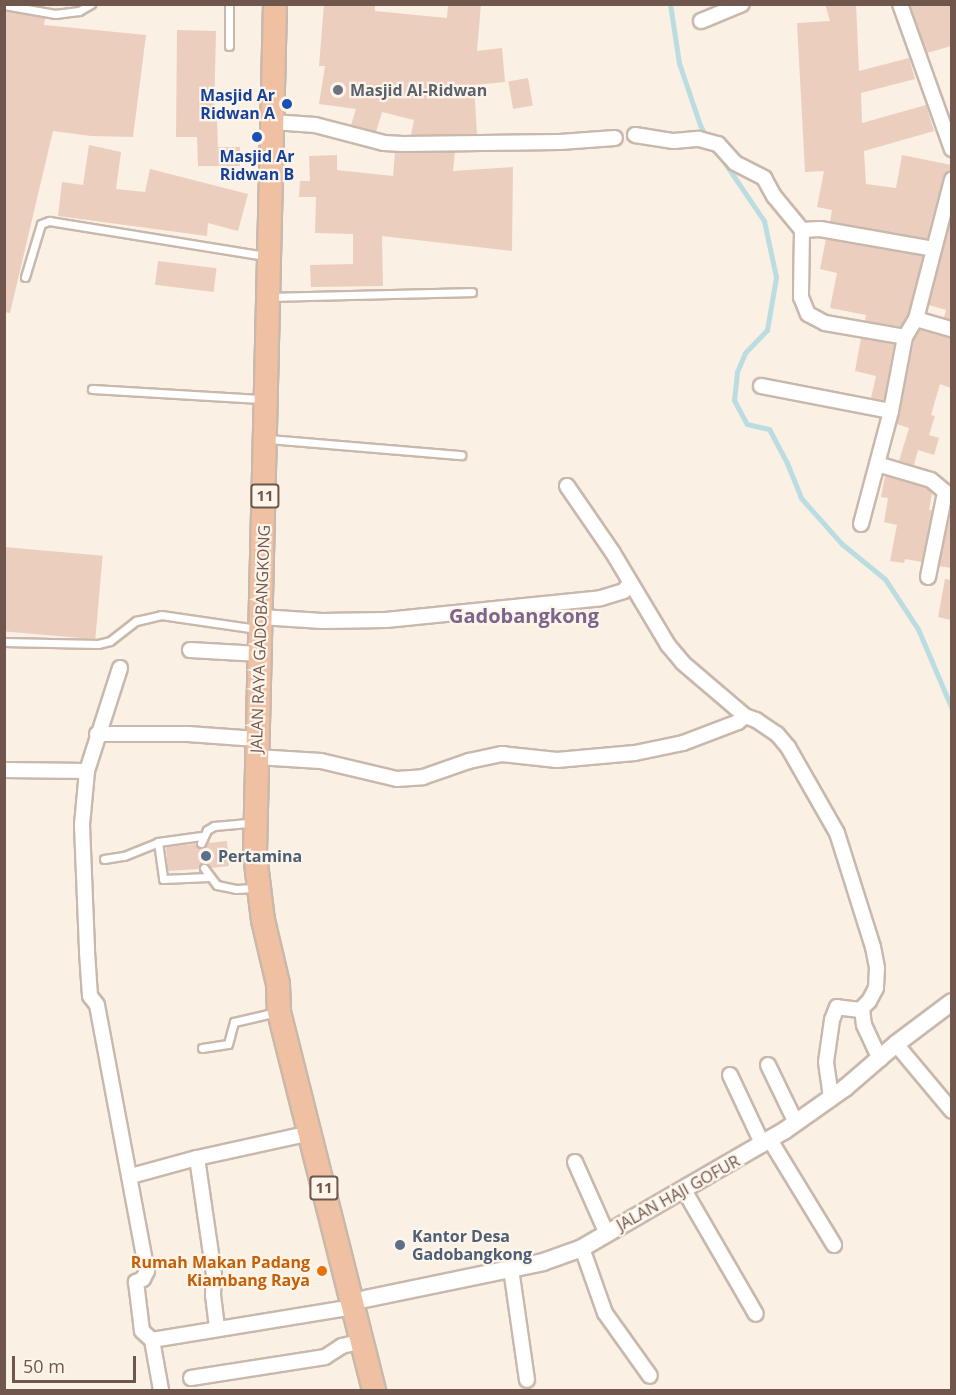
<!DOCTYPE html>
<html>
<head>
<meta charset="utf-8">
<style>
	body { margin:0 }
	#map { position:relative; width:956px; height:1395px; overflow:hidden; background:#faf0e4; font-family:"Open Sans",sans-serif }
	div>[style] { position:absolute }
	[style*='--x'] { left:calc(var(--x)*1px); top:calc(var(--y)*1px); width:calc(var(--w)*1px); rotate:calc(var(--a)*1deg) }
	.stream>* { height:5px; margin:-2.5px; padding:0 2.5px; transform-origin:2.5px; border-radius:2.5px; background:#bbdde1 }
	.building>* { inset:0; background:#eccebf; transform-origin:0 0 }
	.roads { filter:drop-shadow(2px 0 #c9b8ac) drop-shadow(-2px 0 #c9b8ac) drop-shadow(0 2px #c9b8ac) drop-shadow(0 -2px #c9b8ac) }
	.service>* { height:7px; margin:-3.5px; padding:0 3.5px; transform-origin:3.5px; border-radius:3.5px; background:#fff }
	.minor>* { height:14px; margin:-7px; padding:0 7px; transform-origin:7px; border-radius:7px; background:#fff }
	.tertiary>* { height:16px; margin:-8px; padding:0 8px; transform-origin:8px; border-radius:8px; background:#fff }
	.trunk>* { height:22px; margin:-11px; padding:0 11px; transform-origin:11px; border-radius:11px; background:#f0c0a2 }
	.dots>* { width:16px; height:16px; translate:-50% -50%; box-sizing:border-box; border:3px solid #fdf4ea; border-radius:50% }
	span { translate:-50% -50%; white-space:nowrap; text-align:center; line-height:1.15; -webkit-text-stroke:4.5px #fdf4ea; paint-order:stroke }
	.shield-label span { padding:2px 4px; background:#fdf4ea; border:2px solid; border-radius:4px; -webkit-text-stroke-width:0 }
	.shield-label { font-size:15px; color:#6f574d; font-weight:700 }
	.worship-label { font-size:16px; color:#5b616d; font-weight:700 }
	.left { translate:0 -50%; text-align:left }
	.transit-label { font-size:16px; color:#164399; font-weight:700 }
	.right { translate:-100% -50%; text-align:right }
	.street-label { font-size:16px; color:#6f574d }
	.service-label { font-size:16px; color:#4e5e75; font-weight:700 }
	.food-label { font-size:16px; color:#c56008; font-weight:700 }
	.quarter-label { font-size:20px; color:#7c658c; font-weight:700 }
	.frame { position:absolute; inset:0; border:6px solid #6f574d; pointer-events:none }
	.scale { position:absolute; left:12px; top:1356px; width:124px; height:27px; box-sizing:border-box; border:3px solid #6f574d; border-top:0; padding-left:8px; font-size:18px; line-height:21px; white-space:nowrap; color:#6f574d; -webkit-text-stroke:4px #fdf4ea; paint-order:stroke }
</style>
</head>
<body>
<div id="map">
	<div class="stream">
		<i style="--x:670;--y:4;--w:60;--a:81.3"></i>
		<i style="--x:679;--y:63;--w:65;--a:71.3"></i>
		<i style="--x:700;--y:125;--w:15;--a:62"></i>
		<i style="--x:716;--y:150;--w:86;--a:55.9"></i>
		<i style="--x:764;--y:221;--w:57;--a:77.9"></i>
		<i style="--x:776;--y:277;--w:54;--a:99.6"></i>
		<i style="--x:767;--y:330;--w:32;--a:134"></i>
		<i style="--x:745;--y:353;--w:21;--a:113"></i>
		<i style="--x:737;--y:372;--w:28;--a:96"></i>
		<i style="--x:734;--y:400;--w:27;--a:62"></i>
		<i style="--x:747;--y:424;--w:23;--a:13"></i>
		<i style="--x:769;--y:429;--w:38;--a:62"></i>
		<i style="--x:787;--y:463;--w:38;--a:68"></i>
		<i style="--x:801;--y:498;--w:62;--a:48.3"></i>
		<i style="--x:842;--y:544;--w:55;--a:39.1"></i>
		<i style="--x:885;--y:579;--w:60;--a:56.6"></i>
		<i style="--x:918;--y:629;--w:87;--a:67"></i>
	</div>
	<div class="building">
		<i style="clip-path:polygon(324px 4px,375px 4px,375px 11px,447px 18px,448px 4px,481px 4px,477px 51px,502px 48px,505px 82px,474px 85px,477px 134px,411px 135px,414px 120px,382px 112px,376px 132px,351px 125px,356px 109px,319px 104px,325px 66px,319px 66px)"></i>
		<i style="clip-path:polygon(825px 4px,856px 4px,859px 71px,909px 58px,915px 79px,861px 93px,862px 123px,926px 105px,934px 131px,864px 151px,866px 184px,896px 188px,902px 155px,951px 165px,951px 171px,943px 178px,927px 239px,830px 222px,832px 210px,817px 207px,824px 171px,805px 172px,797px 23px,830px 21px)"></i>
		<i style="clip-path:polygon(910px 4px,951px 4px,951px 46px,927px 53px)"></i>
		<i style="clip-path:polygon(4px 11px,45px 18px,44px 25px,146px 35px,133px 137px,91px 136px,53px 131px,10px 313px,4px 312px)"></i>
		<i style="clip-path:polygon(177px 30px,216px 31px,214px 120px,217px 120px,218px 147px,240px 147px,240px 166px,198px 166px,197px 137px,176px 137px)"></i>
		<i style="left:528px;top:78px;width:28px;height:20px;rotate:80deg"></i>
		<i style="clip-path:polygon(89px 145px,121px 152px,116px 189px,145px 192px,150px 169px,248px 194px,238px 231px,208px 223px,207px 236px,58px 216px,62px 182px,83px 185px)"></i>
		<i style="clip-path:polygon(455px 152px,453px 171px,513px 167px,512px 251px,382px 236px,383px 286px,311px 287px,310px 265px,353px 264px,353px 234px,315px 233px,316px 197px,299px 197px,300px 181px,310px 181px,309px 156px,337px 155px,337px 170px,393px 176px,395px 153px)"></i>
		<i style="clip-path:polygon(951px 218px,951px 320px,944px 318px,946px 310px,929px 305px)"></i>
		<i style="clip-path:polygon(826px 239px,923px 256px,908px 315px,901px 327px,865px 321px,866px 315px,830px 308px,837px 273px,820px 269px)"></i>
		<i style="left:158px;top:261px;width:59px;height:24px;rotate:7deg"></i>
		<i style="clip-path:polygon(920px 330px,951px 338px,951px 388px,940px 384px,931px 415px,935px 416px,929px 435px,939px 438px,934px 455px,918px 450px,914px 465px,899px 461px,909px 428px,897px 424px,914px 340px)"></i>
		<i style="clip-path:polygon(861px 338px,894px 344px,884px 400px,871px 398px,876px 376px,855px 371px)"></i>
		<i style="clip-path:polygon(885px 476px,927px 488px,932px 493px,929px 510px,932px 510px,922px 562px,905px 559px,904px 563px,890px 561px,897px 525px,884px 522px,888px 498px,881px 497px)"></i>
		<i style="clip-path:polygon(950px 514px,951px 514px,951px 568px,939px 566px)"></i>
		<i style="left:4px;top:547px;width:99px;height:84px;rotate:5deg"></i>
		<i style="clip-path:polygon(945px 579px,951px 580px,951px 620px,938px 617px)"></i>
		<i style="clip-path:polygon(227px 841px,229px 866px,211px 868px,204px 862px,198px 869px,168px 871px,166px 847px,195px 844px,202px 848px,207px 843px)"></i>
	</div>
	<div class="roads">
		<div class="service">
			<i style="--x:229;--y:4;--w:42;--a:90"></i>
			<i style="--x:4;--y:5;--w:52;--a:10"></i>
			<i style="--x:55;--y:14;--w:24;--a:-7"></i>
			<i style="--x:79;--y:11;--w:14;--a:-30"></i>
			<i style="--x:25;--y:277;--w:55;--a:-73.2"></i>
			<i style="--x:41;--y:224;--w:9;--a:-21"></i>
			<i style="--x:49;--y:221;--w:219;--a:9.2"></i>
			<i style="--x:271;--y:297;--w:201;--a:-1.4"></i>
			<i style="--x:92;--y:389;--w:169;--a:3.4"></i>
			<i style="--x:269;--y:439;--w:193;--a:4.8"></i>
			<i style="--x:4;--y:642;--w:94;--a:1.2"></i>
			<i style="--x:98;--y:644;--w:12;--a:-14"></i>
			<i style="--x:110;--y:641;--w:33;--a:-38"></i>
			<i style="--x:136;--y:621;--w:26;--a:-13"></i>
			<i style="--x:161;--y:615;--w:97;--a:8.3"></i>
			<i style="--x:158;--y:842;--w:37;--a:82"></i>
			<i style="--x:163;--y:879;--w:46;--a:-2.5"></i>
			<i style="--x:201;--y:843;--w:14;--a:-65"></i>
			<i style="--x:207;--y:830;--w:8;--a:-30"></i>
			<i style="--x:214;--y:826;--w:37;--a:-5"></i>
			<i style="--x:104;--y:859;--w:20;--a:-9"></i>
			<i style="--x:124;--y:856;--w:37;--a:-22"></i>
			<i style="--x:158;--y:842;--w:44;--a:-7.8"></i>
			<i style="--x:204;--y:868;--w:21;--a:53"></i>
			<i style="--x:217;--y:885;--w:19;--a:12"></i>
			<i style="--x:236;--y:889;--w:19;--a:-3"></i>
			<i style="--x:202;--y:1048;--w:26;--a:-9"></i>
			<i style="--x:228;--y:1044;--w:23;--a:-75"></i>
			<i style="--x:234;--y:1022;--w:44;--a:-13.1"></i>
		</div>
		<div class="minor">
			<i style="--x:900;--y:4;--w:154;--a:70.3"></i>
			<i style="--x:701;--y:21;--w:44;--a:-22.5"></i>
			<i style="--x:273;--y:122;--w:42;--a:4.1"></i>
			<i style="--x:315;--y:125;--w:71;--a:14.6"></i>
			<i style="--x:384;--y:143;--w:19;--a:3"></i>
			<i style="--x:403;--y:144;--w:157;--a:-0.7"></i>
			<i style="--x:560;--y:142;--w:55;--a:-4.2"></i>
			<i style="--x:635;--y:135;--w:39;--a:9"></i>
			<i style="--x:674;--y:141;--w:25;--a:-5"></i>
			<i style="--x:699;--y:139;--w:20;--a:15"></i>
			<i style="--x:718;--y:144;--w:25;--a:48"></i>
			<i style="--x:735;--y:163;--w:33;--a:27"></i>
			<i style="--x:764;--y:178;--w:21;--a:61"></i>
			<i style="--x:774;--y:196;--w:44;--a:50.5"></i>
			<i style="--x:802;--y:230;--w:67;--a:90.9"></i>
			<i style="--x:801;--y:297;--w:18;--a:68"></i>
			<i style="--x:808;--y:314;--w:19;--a:28"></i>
			<i style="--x:825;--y:323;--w:81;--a:9.9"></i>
			<i style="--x:802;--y:230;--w:18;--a:-3"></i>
			<i style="--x:820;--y:229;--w:115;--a:10"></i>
			<i style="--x:916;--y:319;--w:37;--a:16"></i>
			<i style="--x:761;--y:386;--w:132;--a:10.9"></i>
			<i style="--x:877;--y:464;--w:56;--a:16.5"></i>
			<i style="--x:931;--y:480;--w:26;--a:40"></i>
			<i style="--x:567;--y:486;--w:81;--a:55.5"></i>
			<i style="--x:613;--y:553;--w:107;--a:59.1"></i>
			<i style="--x:668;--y:645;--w:23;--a:50"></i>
			<i style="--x:683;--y:663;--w:82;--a:40.5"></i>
			<i style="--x:861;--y:524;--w:117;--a:-75.1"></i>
			<i style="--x:891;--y:411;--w:75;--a:-79.3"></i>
			<i style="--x:905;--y:337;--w:21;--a:-59"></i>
			<i style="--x:916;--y:319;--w:144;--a:-75.5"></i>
			<i style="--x:928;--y:577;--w:86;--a:-78.6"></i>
			<i style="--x:261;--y:617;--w:61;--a:3.8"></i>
			<i style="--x:322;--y:621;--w:64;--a:-0.9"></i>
			<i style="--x:386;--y:620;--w:216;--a:-5.8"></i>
			<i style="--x:601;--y:598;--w:24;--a:-17"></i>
			<i style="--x:624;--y:591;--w:9;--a:-54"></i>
			<i style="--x:190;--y:650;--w:70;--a:3.3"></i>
			<i style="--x:120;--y:668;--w:108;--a:107.8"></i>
			<i style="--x:87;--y:771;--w:54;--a:95.3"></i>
			<i style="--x:82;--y:825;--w:127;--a:87.7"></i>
			<i style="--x:87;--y:952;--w:44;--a:86.1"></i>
			<i style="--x:90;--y:996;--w:11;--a:52"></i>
			<i style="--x:97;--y:1005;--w:271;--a:79.4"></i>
			<i style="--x:147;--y:1271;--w:9;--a:117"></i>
			<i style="--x:143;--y:1279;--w:8;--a:157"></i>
			<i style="--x:136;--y:1282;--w:49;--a:83"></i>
			<i style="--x:142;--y:1331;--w:13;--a:42"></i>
			<i style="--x:152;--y:1340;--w:51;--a:79.8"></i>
			<i style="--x:97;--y:734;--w:91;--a:0"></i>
			<i style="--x:188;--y:734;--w:69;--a:4.1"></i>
			<i style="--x:256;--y:757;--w:65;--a:3.5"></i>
			<i style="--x:321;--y:761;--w:78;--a:13.3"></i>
			<i style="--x:397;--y:779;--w:26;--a:-4"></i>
			<i style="--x:423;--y:777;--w:49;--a:-19.2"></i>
			<i style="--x:469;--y:761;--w:34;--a:-12"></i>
			<i style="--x:502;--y:754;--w:55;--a:6.2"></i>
			<i style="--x:557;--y:760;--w:78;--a:-5.1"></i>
			<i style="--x:635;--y:753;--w:49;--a:-11.8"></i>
			<i style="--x:683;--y:743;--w:59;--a:-20.9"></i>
			<i style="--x:738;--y:722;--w:9;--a:-41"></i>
			<i style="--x:745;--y:716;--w:12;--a:20"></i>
			<i style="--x:756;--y:720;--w:25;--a:34"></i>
			<i style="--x:777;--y:734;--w:17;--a:50"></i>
			<i style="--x:788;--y:747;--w:99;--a:60.3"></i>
			<i style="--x:837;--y:833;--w:120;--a:72.5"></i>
			<i style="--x:873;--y:947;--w:21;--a:79"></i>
			<i style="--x:877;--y:968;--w:20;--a:93"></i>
			<i style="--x:876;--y:988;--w:15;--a:118"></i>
			<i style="--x:869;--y:1001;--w:13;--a:135"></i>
			<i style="--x:860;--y:1010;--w:23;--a:-173"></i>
			<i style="--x:837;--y:1007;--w:14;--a:111"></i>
			<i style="--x:832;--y:1020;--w:42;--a:98.1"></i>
			<i style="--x:826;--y:1062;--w:37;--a:82"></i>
			<i style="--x:4;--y:770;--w:83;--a:0.7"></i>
			<i style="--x:862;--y:1009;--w:16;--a:83"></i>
			<i style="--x:864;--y:1025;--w:38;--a:65"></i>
			<i style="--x:896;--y:1044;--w:87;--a:50.1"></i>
			<i style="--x:768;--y:1065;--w:64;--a:64.2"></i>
			<i style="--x:730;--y:1075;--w:77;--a:64.8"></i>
			<i style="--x:770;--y:1140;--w:123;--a:58.6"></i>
			<i style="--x:197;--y:1158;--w:118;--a:81.7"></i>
			<i style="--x:214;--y:1275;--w:20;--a:93"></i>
			<i style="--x:213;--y:1295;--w:34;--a:83"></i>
			<i style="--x:575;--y:1162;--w:79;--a:66"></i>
			<i style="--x:131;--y:1176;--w:68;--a:-15.3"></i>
			<i style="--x:197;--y:1158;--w:117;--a:-12.4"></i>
			<i style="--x:684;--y:1190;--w:143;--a:59.9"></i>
			<i style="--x:582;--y:1248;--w:69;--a:70.5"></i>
			<i style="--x:605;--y:1313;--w:77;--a:54.5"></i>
			<i style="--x:511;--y:1269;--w:112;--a:81.8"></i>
			<i style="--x:152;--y:1340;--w:204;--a:-9.3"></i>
			<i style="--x:191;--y:1378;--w:136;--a:-8.9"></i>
			<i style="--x:325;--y:1357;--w:20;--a:-33"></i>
			<i style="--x:342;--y:1346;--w:21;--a:-14"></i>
		</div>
		<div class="tertiary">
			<i style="--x:365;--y:1299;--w:182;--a:-11.7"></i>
			<i style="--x:543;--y:1262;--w:41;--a:-19.7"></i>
			<i style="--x:582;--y:1248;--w:233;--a:-30.1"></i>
			<i style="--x:784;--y:1131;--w:75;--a:-35.2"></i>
			<i style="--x:845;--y:1088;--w:67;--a:-40.8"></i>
			<i style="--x:896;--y:1044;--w:70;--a:-36.9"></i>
		</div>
		<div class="trunk">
			<i style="--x:275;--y:4;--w:851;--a:91.35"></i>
			<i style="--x:255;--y:855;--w:65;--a:83"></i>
			<i style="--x:263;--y:920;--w:66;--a:76.8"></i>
			<i style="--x:278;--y:984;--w:28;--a:88"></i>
			<i style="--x:279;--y:1012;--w:390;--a:75.9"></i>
		</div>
	</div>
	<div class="dots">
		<i style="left:338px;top:90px;background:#6b7280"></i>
		<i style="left:287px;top:104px;background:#1a4fb4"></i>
		<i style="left:257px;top:137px;background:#1a4fb4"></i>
		<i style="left:206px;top:856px;background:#5c6f8a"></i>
		<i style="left:400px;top:1245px;background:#5c6f8a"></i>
		<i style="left:322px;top:1271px;background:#e8710a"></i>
	</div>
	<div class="shield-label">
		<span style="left:265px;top:496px">11</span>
		<span style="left:324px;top:1188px">11</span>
	</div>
	<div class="worship-label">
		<span class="left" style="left:350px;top:90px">Masjid Al-Ridwan</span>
	</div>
	<div class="transit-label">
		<span class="right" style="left:275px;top:104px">Masjid Ar<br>Ridwan A</span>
		<span style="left:257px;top:165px">Masjid Ar<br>Ridwan B</span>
	</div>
	<div class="street-label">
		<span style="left:260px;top:639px;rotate:-88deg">JALAN RAYA GADOBANGKONG</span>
		<span style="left:678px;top:1193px;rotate:-29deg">JALAN HAJI GOFUR</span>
	</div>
	<div class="service-label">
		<span class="left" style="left:218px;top:856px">Pertamina</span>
		<span class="left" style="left:412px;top:1245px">Kantor Desa<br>Gadobangkong</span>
	</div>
	<div class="food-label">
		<span class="right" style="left:310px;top:1271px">Rumah Makan Padang<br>Kiambang Raya</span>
	</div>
	<div class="quarter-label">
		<span style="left:524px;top:615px">Gadobangkong</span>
	</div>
	<div class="frame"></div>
	<div class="scale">50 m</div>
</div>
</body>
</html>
